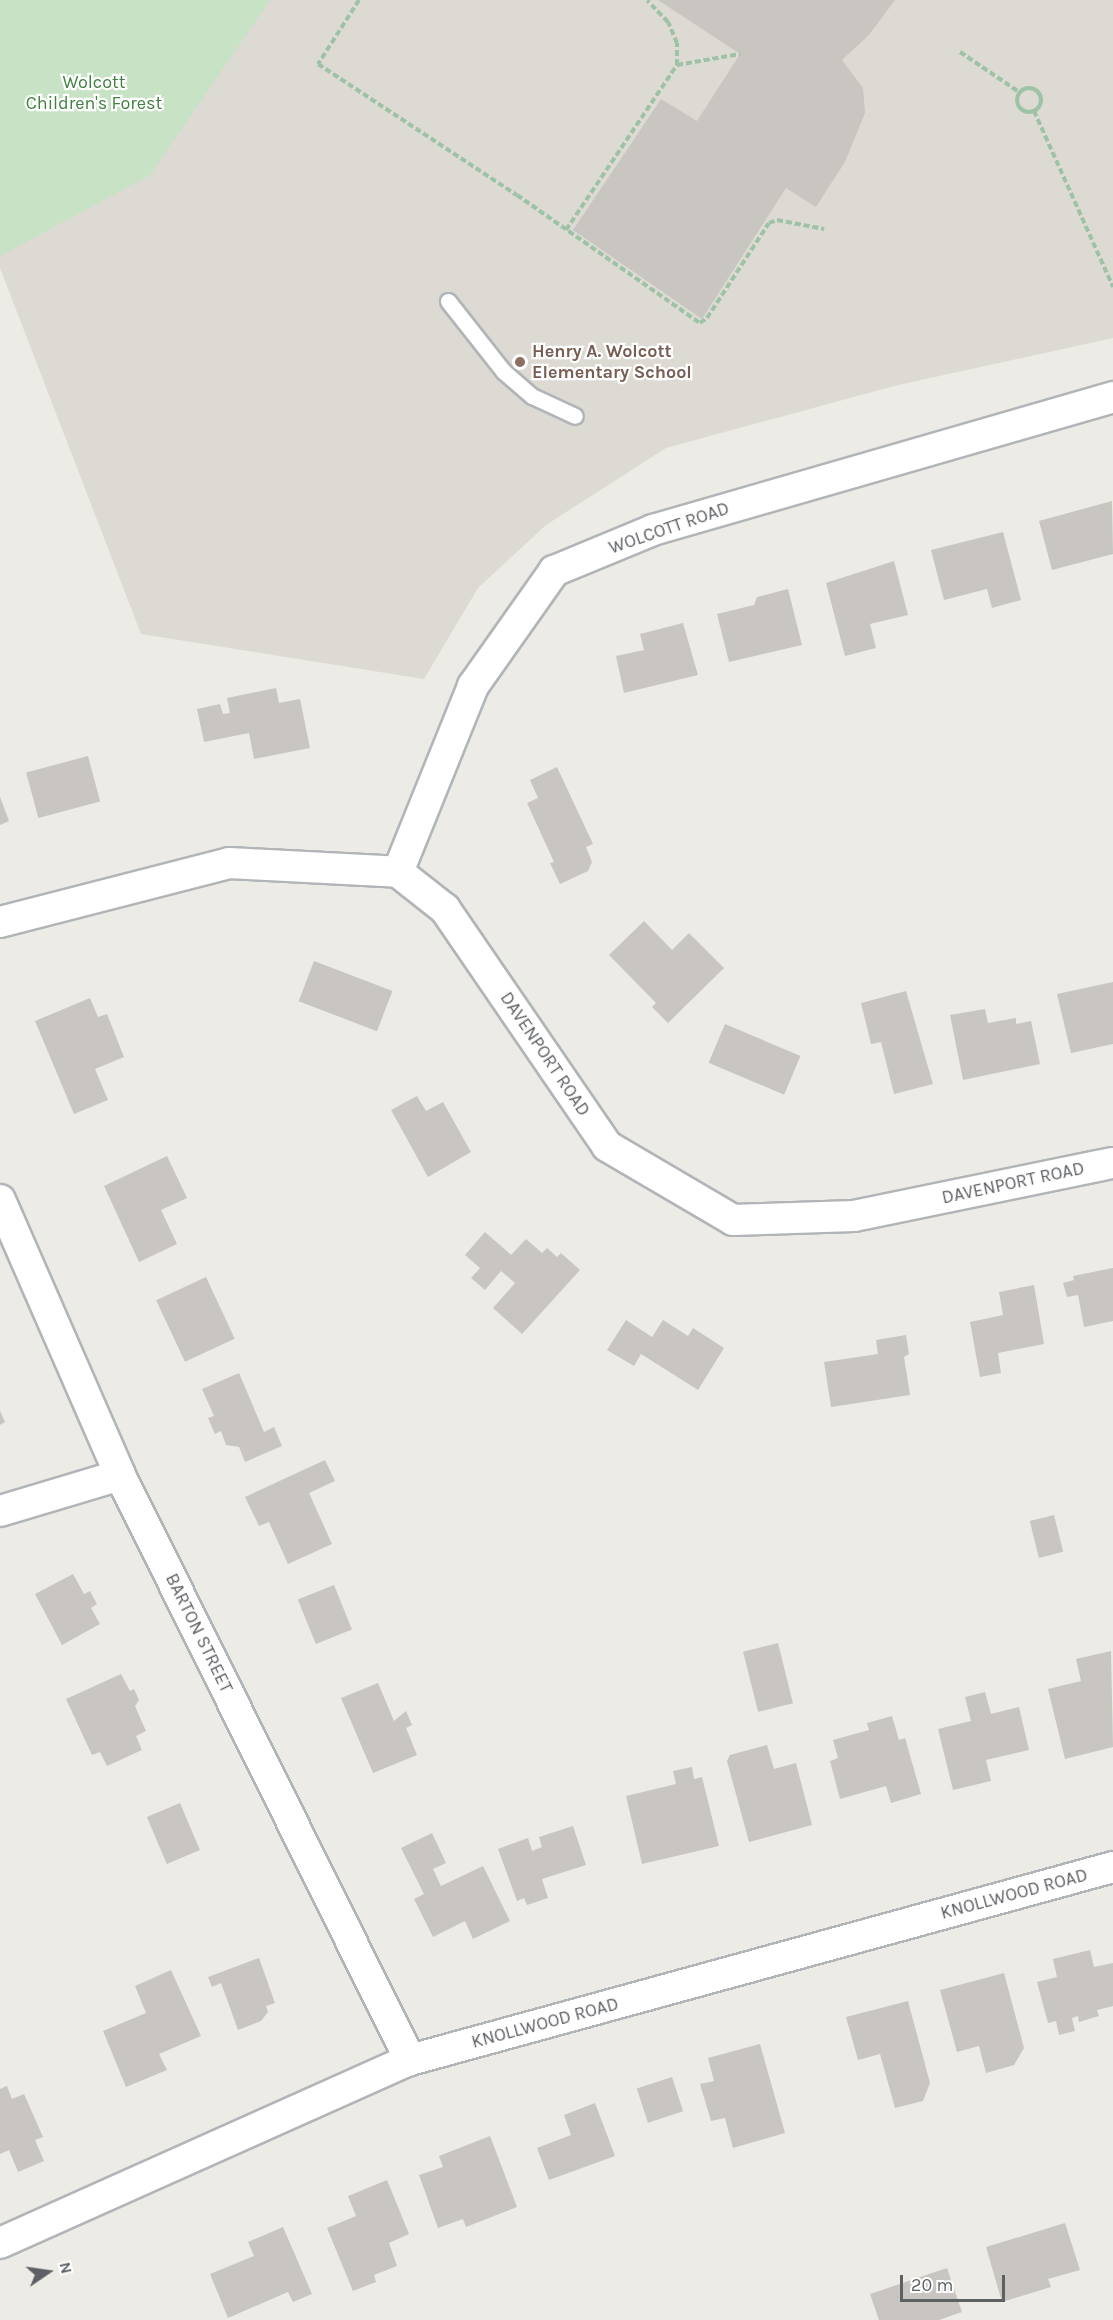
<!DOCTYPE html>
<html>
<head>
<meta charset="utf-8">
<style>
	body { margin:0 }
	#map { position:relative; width:1113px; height:2320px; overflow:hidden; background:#edebe5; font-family:Karla,sans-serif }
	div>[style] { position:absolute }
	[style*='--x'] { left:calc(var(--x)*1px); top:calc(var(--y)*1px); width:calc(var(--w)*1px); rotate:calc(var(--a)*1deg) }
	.education>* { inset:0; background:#dddad4 }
	.green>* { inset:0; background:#c7e2c5 }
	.building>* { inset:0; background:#c9c6c2; transform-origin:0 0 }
	.path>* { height:4px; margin-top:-2px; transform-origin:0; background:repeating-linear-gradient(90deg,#9ec2a6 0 6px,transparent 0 9px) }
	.path>.ring { margin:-2px; padding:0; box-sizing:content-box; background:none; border:4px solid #9ec2a6; border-radius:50% }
	.roads { filter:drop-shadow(2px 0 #b2b5b8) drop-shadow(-2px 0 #b2b5b8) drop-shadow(0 2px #b2b5b8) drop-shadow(0 -2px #b2b5b8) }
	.lane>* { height:15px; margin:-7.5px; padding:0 7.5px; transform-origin:7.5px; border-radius:7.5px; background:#fff }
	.street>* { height:30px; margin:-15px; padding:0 15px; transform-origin:15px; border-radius:15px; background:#fff }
	.dots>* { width:16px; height:16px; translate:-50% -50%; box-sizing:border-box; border:3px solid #fff; border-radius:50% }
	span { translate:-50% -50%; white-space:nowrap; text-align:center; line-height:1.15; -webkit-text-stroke:4.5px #fff; paint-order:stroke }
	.park-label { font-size:18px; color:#418040 }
	.education-label { font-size:18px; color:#785e54; font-weight:700 }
	.left { translate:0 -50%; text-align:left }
	.street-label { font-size:18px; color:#5d6064 }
	.north { position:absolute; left:18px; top:2242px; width:60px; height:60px; -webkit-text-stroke:4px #fff; paint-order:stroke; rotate:77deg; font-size:16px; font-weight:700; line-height:24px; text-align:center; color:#5d6064 }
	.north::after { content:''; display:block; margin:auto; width:21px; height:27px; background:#5d6064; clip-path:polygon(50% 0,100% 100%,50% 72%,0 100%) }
	.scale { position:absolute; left:900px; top:2275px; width:105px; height:27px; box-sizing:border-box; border:3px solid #5d6064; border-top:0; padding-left:8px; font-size:18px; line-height:21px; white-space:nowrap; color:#5d6064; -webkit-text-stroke:4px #fff; paint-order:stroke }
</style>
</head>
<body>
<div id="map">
	<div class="education">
		<i style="clip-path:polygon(0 0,1113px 0,1113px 338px,894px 386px,666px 448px,546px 525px,478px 588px,424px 679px,141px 634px,0 268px)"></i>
	</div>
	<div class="green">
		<i style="clip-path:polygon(0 0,270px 0,150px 175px,0 256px)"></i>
	</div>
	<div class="building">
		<i style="clip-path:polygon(658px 0,895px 0,869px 35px,842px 60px,863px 88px,865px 113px,845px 162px,816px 207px,786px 188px,702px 319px,573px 230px,661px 99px,697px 121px,740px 54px)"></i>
		<i style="clip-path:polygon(1112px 501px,1113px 554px,1052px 570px,1039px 521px)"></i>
		<i style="clip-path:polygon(1003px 532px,1021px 600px,992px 608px,987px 589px,944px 600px,931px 550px)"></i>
		<i style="clip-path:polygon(894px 561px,908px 615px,870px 624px,876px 648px,845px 656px,826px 583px)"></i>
		<i style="clip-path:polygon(788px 589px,802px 645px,729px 662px,717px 614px,754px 605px,757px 597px)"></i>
		<i style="clip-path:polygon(683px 623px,698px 675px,624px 693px,616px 656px,644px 650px,640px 634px)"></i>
		<i style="clip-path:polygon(276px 688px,279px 703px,300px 699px,310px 748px,254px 759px,249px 733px,204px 742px,197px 709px,220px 704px,223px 714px,230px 713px,227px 698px)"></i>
		<i style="left:88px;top:756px;width:47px;height:64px;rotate:75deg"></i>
		<i style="clip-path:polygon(557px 767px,593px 844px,586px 847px,592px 862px,588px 871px,560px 884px,550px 863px,554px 862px,527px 803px,538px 798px,530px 780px)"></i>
		<i style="clip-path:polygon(0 797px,9px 821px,0 825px)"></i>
		<i style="clip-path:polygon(644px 921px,672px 950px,689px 933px,724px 968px,668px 1023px,652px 1007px,656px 1003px,609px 955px)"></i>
		<i style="left:314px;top:961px;width:84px;height:43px;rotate:21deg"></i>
		<i style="clip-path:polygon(1113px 982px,1113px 1044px,1071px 1053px,1057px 994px)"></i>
		<i style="clip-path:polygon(906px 991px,933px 1084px,894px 1094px,881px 1042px,871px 1044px,861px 1003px)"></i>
		<i style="clip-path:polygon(90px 998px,98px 1017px,107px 1014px,124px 1057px,95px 1069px,108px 1100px,74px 1114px,35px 1021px)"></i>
		<i style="clip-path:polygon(985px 1009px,988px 1023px,1016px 1018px,1016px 1024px,1031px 1021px,1040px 1064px,963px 1080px,950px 1015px)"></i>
		<i style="left:725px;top:1024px;width:82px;height:42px;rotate:23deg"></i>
		<i style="clip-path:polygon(417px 1096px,426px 1111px,443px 1102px,471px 1152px,428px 1177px,391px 1110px)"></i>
		<i style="clip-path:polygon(167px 1156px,187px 1198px,161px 1210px,177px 1244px,139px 1262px,104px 1186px)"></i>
		<i style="clip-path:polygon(485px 1232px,511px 1255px,526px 1239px,542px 1253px,547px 1248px,557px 1257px,561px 1253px,580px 1270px,522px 1334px,493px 1308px,515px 1283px,501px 1271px,485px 1290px,471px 1278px,480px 1268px,465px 1255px)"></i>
		<i style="clip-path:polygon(1113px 1268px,1113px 1321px,1084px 1327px,1078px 1295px,1067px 1297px,1063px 1283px,1074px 1280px,1073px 1276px)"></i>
		<i style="left:206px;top:1277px;width:68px;height:55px;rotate:65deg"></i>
		<i style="clip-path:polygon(1034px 1285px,1044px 1344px,998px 1353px,1001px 1373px,980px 1377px,970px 1322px,1003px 1315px,999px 1292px)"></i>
		<i style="clip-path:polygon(626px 1320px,652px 1337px,663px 1320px,688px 1336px,693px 1328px,724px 1348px,698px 1390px,641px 1354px,634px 1366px,607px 1350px)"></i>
		<i style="clip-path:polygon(906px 1335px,909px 1354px,904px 1357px,910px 1395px,831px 1407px,824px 1362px,878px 1354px,876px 1340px)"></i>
		<i style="clip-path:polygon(239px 1373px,264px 1432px,274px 1427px,282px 1446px,245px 1462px,239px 1447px,226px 1445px,221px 1431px,215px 1434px,208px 1418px,214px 1416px,202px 1389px)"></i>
		<i style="clip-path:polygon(0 1411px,5px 1422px,0 1425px)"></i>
		<i style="clip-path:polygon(325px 1460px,335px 1481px,309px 1493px,332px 1544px,288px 1564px,269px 1522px,259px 1526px,245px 1497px)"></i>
		<i style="left:1054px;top:1515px;width:38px;height:25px;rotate:76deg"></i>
		<i style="clip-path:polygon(73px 1574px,84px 1594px,90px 1591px,97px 1604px,91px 1608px,100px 1624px,62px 1645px,35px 1594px)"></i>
		<i style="left:334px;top:1585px;width:48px;height:39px;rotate:68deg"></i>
		<i style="left:778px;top:1643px;width:62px;height:36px;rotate:76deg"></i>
		<i style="clip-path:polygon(1111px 1651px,1113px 1747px,1065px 1759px,1048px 1689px,1081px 1681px,1076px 1659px)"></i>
		<i style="clip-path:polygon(121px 1674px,130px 1691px,134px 1689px,139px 1700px,135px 1706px,146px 1731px,136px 1736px,142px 1750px,107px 1766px,100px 1752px,92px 1755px,66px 1699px)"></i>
		<i style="clip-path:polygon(378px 1683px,394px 1721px,406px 1711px,412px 1725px,406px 1728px,417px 1755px,373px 1773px,341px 1698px)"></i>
		<i style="clip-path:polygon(985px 1692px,991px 1714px,1019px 1707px,1029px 1750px,986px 1760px,991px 1781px,953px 1790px,938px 1729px,971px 1721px,965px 1697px)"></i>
		<i style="clip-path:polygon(892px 1716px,899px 1740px,905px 1738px,921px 1794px,891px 1803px,886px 1786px,840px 1799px,830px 1761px,838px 1758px,833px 1740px,869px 1730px,867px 1723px)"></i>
		<i style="clip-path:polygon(767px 1745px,774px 1769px,796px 1763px,812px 1825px,749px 1842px,727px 1761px,730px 1755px)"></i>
		<i style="clip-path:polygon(692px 1767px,694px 1779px,702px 1777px,719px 1846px,642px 1864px,626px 1796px,676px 1784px,673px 1771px)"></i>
		<i style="left:180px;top:1803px;width:51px;height:36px;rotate:67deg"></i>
		<i style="clip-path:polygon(573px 1826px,586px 1865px,542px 1879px,548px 1898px,527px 1905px,524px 1898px,517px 1901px,498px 1849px,528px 1838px,532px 1851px,542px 1847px,539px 1837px)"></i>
		<i style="clip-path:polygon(432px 1833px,446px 1863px,433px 1869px,441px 1886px,483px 1866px,510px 1921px,473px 1939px,465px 1921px,433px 1937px,414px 1899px,424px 1894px,401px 1848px)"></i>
		<i style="clip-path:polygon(1090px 1950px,1094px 1967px,1113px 1963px,1113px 2006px,1097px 2010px,1099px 2016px,1079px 2022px,1078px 2016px,1072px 2018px,1075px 2031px,1059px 2035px,1056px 2021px,1048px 2023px,1037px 1982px,1057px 1977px,1053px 1959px)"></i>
		<i style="clip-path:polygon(259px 1958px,275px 2003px,266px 2006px,268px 2012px,261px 2021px,238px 2030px,221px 1983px,212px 1987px,208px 1977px)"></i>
		<i style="clip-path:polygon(171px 1970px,201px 2036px,159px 2054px,167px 2070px,126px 2087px,103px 2031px,146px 2013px,135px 1986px)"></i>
		<i style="clip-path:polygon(1004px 1973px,1024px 2048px,1014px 2065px,986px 2073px,979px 2046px,957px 2052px,940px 1990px)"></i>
		<i style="clip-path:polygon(908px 2001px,930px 2083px,923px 2101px,895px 2108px,880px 2054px,858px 2060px,846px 2017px)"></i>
		<i style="clip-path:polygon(760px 2044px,785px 2133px,733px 2148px,725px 2118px,711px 2121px,700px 2084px,714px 2081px,708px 2058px)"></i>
		<i style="left:672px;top:2077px;width:36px;height:37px;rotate:72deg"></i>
		<i style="clip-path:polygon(7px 2086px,12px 2099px,24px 2094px,43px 2137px,35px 2140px,44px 2161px,18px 2172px,9px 2150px,0 2154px,0 2089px)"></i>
		<i style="clip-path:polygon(595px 2103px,615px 2156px,549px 2180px,537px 2148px,571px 2135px,564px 2115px)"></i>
		<i style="clip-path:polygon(490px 2136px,517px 2207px,466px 2227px,463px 2219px,438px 2228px,419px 2175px,443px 2167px,439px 2156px)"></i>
		<i style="clip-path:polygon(387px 2180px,409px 2234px,389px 2243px,397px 2266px,374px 2275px,376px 2282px,353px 2291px,327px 2228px,356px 2216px,348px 2196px)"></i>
		<i style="clip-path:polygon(1065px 2223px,1080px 2270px,1048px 2279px,1051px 2287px,1002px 2302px,986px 2247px)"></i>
		<i style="clip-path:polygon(283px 2227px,312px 2294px,293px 2302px,288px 2292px,228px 2318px,210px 2274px,254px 2256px,248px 2242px)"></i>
		<i style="clip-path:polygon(947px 2268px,962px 2312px,939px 2320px,879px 2320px,870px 2294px)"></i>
	</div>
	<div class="path">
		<i style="--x:359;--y:0;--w:76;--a:122.6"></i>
		<i style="--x:318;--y:64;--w:238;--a:33.4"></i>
		<i style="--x:517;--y:195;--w:223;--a:35"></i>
		<i style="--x:700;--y:323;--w:9;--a:-36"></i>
		<i style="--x:707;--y:318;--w:113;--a:-56.9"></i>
		<i style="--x:769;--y:223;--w:9;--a:-21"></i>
		<i style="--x:777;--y:220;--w:48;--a:10.8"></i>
		<i style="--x:960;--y:52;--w:71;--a:34.1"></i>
		<i style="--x:677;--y:65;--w:64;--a:-9.9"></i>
		<i class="ring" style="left:1017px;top:88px;width:20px;height:20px"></i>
		<i style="--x:1034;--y:111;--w:193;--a:65.8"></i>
		<i style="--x:566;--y:230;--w:199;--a:-56.1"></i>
		<i style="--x:677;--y:65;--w:22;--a:-90"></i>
		<i style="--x:677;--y:43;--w:23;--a:-113"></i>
		<i style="--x:668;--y:22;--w:30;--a:-134"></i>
	</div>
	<div class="roads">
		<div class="lane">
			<i style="--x:448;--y:301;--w:89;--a:51.8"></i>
			<i style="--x:503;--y:371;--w:38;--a:41"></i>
			<i style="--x:532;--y:396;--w:47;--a:24.9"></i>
		</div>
		<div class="street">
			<i style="--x:398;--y:872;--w:201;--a:-68"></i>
			<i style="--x:473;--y:686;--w:141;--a:-54.8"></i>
			<i style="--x:554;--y:571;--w:107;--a:-22.5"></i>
			<i style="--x:653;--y:530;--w:479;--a:-16.1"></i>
			<i style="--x:0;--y:922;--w:236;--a:-14.4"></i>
			<i style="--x:229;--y:863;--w:169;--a:3"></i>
			<i style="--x:398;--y:872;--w:60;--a:38.2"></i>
			<i style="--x:445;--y:909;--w:287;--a:55.6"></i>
			<i style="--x:607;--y:1146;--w:146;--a:30.4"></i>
			<i style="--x:733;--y:1220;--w:121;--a:-1.9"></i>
			<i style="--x:854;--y:1216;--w:264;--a:-11.6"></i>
			<i style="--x:0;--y:1200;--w:300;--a:66.4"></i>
			<i style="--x:120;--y:1475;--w:653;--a:63.63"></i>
			<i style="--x:0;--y:1511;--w:125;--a:-16.7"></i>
			<i style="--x:0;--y:2243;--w:449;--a:-24.1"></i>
			<i style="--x:410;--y:2060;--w:729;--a:-15.35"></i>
		</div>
	</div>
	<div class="dots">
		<i style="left:520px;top:362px;background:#8d6e63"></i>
	</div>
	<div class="park-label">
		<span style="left:94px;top:93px">Wolcott<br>Children's Forest</span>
	</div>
	<div class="education-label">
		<span class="left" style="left:532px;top:362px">Henry A. Wolcott<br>Elementary School</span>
	</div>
	<div class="street-label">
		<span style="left:669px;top:528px;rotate:-19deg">WOLCOTT ROAD</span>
		<span style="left:545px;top:1054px;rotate:56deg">DAVENPORT ROAD</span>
		<span style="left:1013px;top:1183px;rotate:-12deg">DAVENPORT ROAD</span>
		<span style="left:199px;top:1633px;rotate:64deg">BARTON STREET</span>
		<span style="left:1014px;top:1894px;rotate:-15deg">KNOLLWOOD ROAD</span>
		<span style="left:545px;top:2023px;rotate:-15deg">KNOLLWOOD ROAD</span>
	</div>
	<div class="north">N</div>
	<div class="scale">20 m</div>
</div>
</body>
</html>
